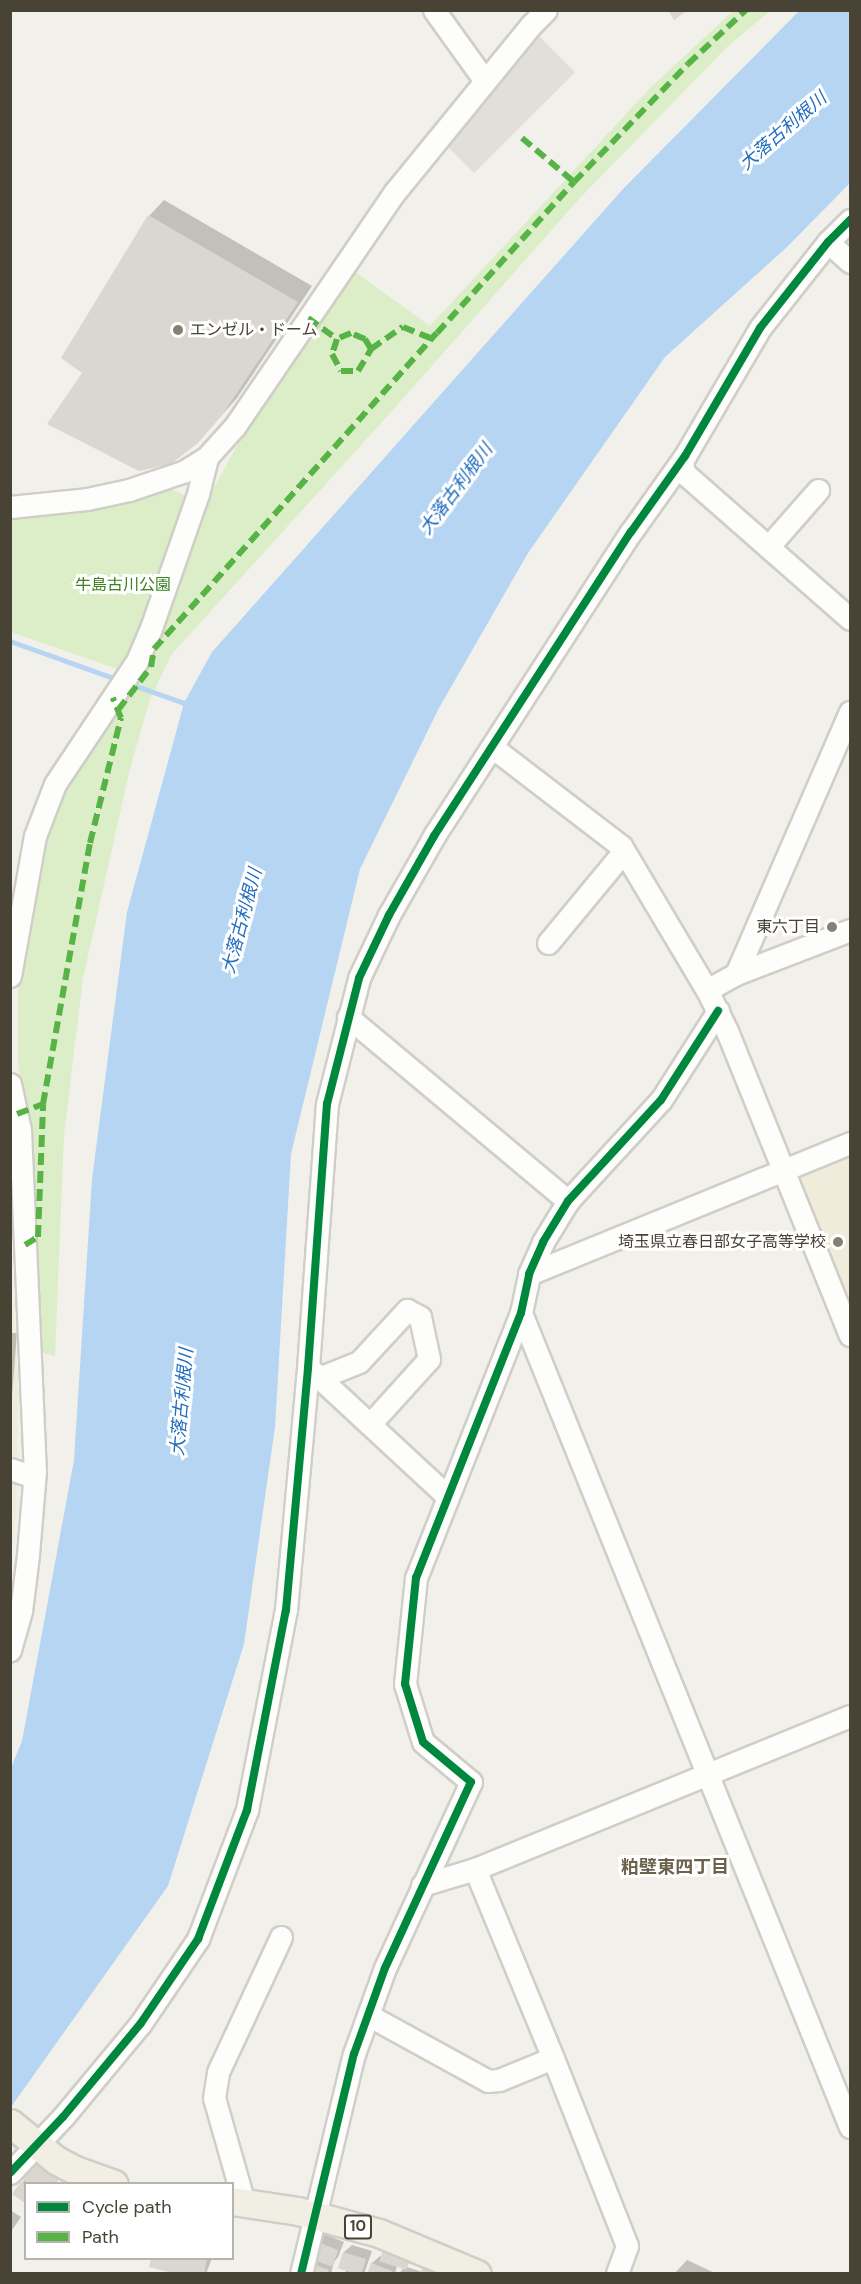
<!DOCTYPE html>
<html>
<head>
<meta charset="utf-8">
<style>
	body { margin:0 }
	#map { position:relative; width:861px; height:2284px; overflow:hidden; background:#f2f0ea; font-family:"DM Sans","Noto Sans JP",sans-serif }
	div>[style] { position:absolute }
	[style*='--x'] { left:calc(var(--x)*1px); top:calc(var(--y)*1px); width:calc(var(--w)*1px); rotate:calc(var(--a)*1deg) }
	.education>* { inset:0; background:#f0ecdb }
	.green>* { inset:0; background:#dbeec7 }
	.parking>* { inset:0; background:#e1dfda; transform-origin:0 0 }
	.water>* { inset:0; background:#b6d5f3 }
	.shadow>* { inset:0; background:#0003 }
	.stream>* { height:5px; margin:-2.5px; padding:0 2.5px; transform-origin:2.5px; border-radius:2.5px; background:#b6d5f3 }
	.building>* { inset:0; background:#dad7d0; transform-origin:0 0 }
	.roads { filter:drop-shadow(2px 0 #d0cec7) drop-shadow(-2px 0 #d0cec7) drop-shadow(0 2px #d0cec7) drop-shadow(0 -2px #d0cec7) }
	.minor>* { height:21px; margin:-10.5px; padding:0 10.5px; transform-origin:10.5px; border-radius:10.5px; background:#fdfdfc }
	.major>* { height:27px; margin:-13.5px; padding:0 13.5px; transform-origin:13.5px; border-radius:13.5px; background:#f1efe4 }
	.quiet>* { height:6px; margin-top:-3px; transform-origin:0; background:repeating-linear-gradient(90deg,#57b346 0 12px,transparent 0 18px) }
	.cycleway>* { height:8px; margin:-4px; padding:0 4px; transform-origin:4px; border-radius:4px; background:#00873e }
	.dots>* { width:16px; height:16px; translate:-50% -50%; box-sizing:border-box; border:3px solid #fff; border-radius:50% }
	span { translate:-50% -50%; white-space:nowrap; text-align:center; line-height:1.15; -webkit-text-stroke:6px #fff; paint-order:stroke }
	.shield-label span { padding:2px 4px; background:#fff; border:2px solid; border-radius:4px; -webkit-text-stroke-width:0 }
	.shield-label { font-size:15px; color:#484335; font-weight:700 }
	.poi-label { font-size:16px; color:#484335 }
	.left { translate:0 -50%; text-align:left }
	.right { translate:-100% -50%; text-align:right }
	.park-label { font-size:16px; color:#3c8022 }
	.water-label { font-size:18px; color:#236dbf; font-style:italic }
	.neighbourhood-label { font-size:18px; color:#6c624b; font-weight:700 }
	.frame { position:absolute; inset:0; border:12px solid #484335; pointer-events:none }
	.legend { position:absolute; left:24px; top:2182px; width:210px; height:78px; box-sizing:border-box; background:#fff; border:2px solid #b6b4ae; margin:0; padding:8px 10px; list-style:none; font-size:18px; color:#484335 }
	.legend li { display:flex; align-items:center; gap:12px; height:30px }
	.legend b { width:30px; border:2px solid #b6b4ae }
</style>
</head>
<body>
<div id="map">
	<div class="education">
		<i style="clip-path:polygon(850px 1157px,850px 1307px,800px 1177px)"></i>
		<i style="clip-path:polygon(10px 1240px,18px 1392px,16px 1510px,11px 1564px)"></i>
	</div>
	<div class="green">
		<i style="clip-path:polygon(733px 11px,770px 11px,727px 47px,579px 199px,392px 411px,171px 655px,149px 702px,130px 769px,83px 978px,64px 1135px,55px 1356px,42px 1353px,27px 1120px,18px 1063px,18px 989px,30px 916px,49px 836px,69px 783px,112px 716px,143px 678px,11px 632px,11px 515px,78px 511px,166px 487px,205px 504px,248px 426px,351px 269px,430px 326px,651px 87px)"></i>
	</div>
	<div class="parking">
		<i style="left:537px;top:34px;width:54px;height:143px;rotate:45deg"></i>
	</div>
	<div class="water">
		<i style="clip-path:polygon(799px 11px,850px 11px,850px 183px,787px 247px,665px 357px,528px 553px,439px 708px,360px 869px,291px 1154px,275px 1427px,244px 1644px,168px 1886px,11px 2107px,11px 1768px,22px 1741px,74px 1460px,92px 1179px,127px 912px,184px 703px,212px 652px,623px 189px)"></i>
	</div>
	<div class="shadow">
		<i style="clip-path:polygon(164px 200px,312px 286px,237px 398px,213px 425px,84px 373px,63px 357px,149px 216px)"></i>
		<i style="clip-path:polygon(10px 1333px,17px 1333px,10px 1421px)"></i>
		<i style="clip-path:polygon(43px 2155px,64px 2171px,55px 2184px,26px 2184px,26px 2202px,22px 2183px)"></i>
		<i style="clip-path:polygon(10px 2210px,21px 2217px,10px 2233px)"></i>
		<i style="clip-path:polygon(324px 2234px,344px 2242px,338px 2257px,334px 2262px,331px 2274px,308px 2274px,317px 2259px,316px 2242px)"></i>
		<i style="clip-path:polygon(352px 2245px,372px 2251px,364px 2274px,343px 2274px,347px 2270px,344px 2252px)"></i>
		<i style="clip-path:polygon(388px 2248px,412px 2255px,407px 2267px,422px 2272px,425px 2266px,453px 2274px,398px 2274px,404px 2268px,397px 2266px,395px 2274px,369px 2274px,372px 2263px,380px 2256px,383px 2257px)"></i>
		<i style="clip-path:polygon(153px 2258px,212px 2258px,206px 2274px,183px 2274px)"></i>
		<i style="clip-path:polygon(687px 2260px,717px 2274px,674px 2274px)"></i>
	</div>
	<div class="stream">
		<i style="--x:10;--y:641;--w:116;--a:19.7"></i>
		<i style="--x:128;--y:683;--w:59;--a:19.7"></i>
		<i style="--x:184;--y:703;--w:6;--a:-18"></i>
	</div>
	<div class="building">
		<i style="clip-path:polygon(668px 10px,688px 10px,674px 20px)"></i>
		<i style="clip-path:polygon(148px 215px,298px 302px,222px 415px,198px 443px,171px 464px,139px 471px,47px 424px,82px 373px,61px 358px)"></i>
		<i style="clip-path:polygon(35px 2161px,58px 2179px,54px 2184px,28px 2184px,22px 2178px)"></i>
		<i style="clip-path:polygon(21px 2182px,26px 2185px,26px 2204px,12px 2194px)"></i>
		<i style="left:315px;top:2241px;width:25px;height:18px;rotate:21deg"></i>
		<i style="left:383px;top:2250px;width:28px;height:12px;rotate:17deg"></i>
		<i style="left:343px;top:2252px;width:24px;height:17px;rotate:17deg"></i>
		<i style="clip-path:polygon(151px 2258px,207px 2258px,204px 2274px,176px 2274px,149px 2267px)"></i>
		<i style="clip-path:polygon(311px 2263px,329px 2270px,327px 2274px,307px 2274px)"></i>
		<i style="clip-path:polygon(371px 2263px,392px 2271px,391px 2274px,367px 2274px)"></i>
		<i style="clip-path:polygon(424px 2265px,441px 2274px,420px 2274px)"></i>
	</div>
	<div class="roads">
		<div class="minor">
			<i style="--x:434;--y:10;--w:87;--a:54.3"></i>
			<i style="--x:828;--y:242;--w:30;--a:42"></i>
			<i style="--x:682;--y:461;--w:12;--a:81"></i>
			<i style="--x:684;--y:473;--w:221;--a:41.3"></i>
			<i style="--x:10;--y:507;--w:77;--a:-5.9"></i>
			<i style="--x:87;--y:499;--w:43;--a:-12.1"></i>
			<i style="--x:129;--y:490;--w:59;--a:-18.7"></i>
			<i style="--x:185;--y:471;--w:26;--a:-32"></i>
			<i style="--x:207;--y:457;--w:42;--a:-47.9"></i>
			<i style="--x:235;--y:426;--w:282;--a:-55.7"></i>
			<i style="--x:394;--y:193;--w:217;--a:-50.8"></i>
			<i style="--x:531;--y:25;--w:21;--a:-45"></i>
			<i style="--x:768;--y:547;--w:76;--a:-48.7"></i>
			<i style="--x:492;--y:747;--w:163;--a:37.5"></i>
			<i style="--x:621;--y:846;--w:168;--a:59.2"></i>
			<i style="--x:707;--y:990;--w:46;--a:64"></i>
			<i style="--x:727;--y:1031;--w:328;--a:68"></i>
			<i style="--x:548;--y:943;--w:119;--a:-50.4"></i>
			<i style="--x:736;--y:974;--w:286;--a:-66.5"></i>
			<i style="--x:10;--y:976;--w:142;--a:-79.9"></i>
			<i style="--x:35;--y:836;--w:56;--a:-69"></i>
			<i style="--x:55;--y:784;--w:148;--a:-56.3"></i>
			<i style="--x:137;--y:661;--w:33;--a:-67"></i>
			<i style="--x:150;--y:631;--w:145;--a:-70.7"></i>
			<i style="--x:198;--y:494;--w:38;--a:-76"></i>
			<i style="--x:707;--y:990;--w:33;--a:-29"></i>
			<i style="--x:736;--y:974;--w:122;--a:-21.1"></i>
			<i style="--x:348;--y:1017;--w:287;--a:39.9"></i>
			<i style="--x:10;--y:1084;--w:47;--a:77.7"></i>
			<i style="--x:20;--y:1130;--w:341;--a:87.5"></i>
			<i style="--x:35;--y:1471;--w:84;--a:94.8"></i>
			<i style="--x:28;--y:1555;--w:56;--a:97.1"></i>
			<i style="--x:21;--y:1611;--w:41;--a:105.8"></i>
			<i style="--x:529;--y:1274;--w:347;--a:-22.2"></i>
			<i style="--x:521;--y:1313;--w:878;--a:67.99"></i>
			<i style="--x:311;--y:1370;--w:185;--a:42.8"></i>
			<i style="--x:319;--y:1378;--w:43;--a:-21.8"></i>
			<i style="--x:359;--y:1362;--w:71;--a:-47.3"></i>
			<i style="--x:407;--y:1310;--w:15;--a:28"></i>
			<i style="--x:420;--y:1317;--w:43;--a:77.9"></i>
			<i style="--x:429;--y:1359;--w:88;--a:132.2"></i>
			<i style="--x:10;--y:1469;--w:25;--a:18"></i>
			<i style="--x:475;--y:1869;--w:204;--a:67.6"></i>
			<i style="--x:553;--y:2058;--w:202;--a:68.5"></i>
			<i style="--x:627;--y:2246;--w:30;--a:110"></i>
			<i style="--x:422;--y:1885;--w:55;--a:-16.8"></i>
			<i style="--x:475;--y:1869;--w:405;--a:-22.2"></i>
			<i style="--x:368;--y:2015;--w:137;--a:28.8"></i>
			<i style="--x:488;--y:2081;--w:11;--a:-5"></i>
			<i style="--x:499;--y:2080;--w:58;--a:-22.2"></i>
			<i style="--x:10;--y:2173;--w:77;--a:-46.6"></i>
			<i style="--x:63;--y:2117;--w:122;--a:-50.3"></i>
			<i style="--x:141;--y:2023;--w:102;--a:-55.8"></i>
			<i style="--x:198;--y:1939;--w:138;--a:-69.2"></i>
			<i style="--x:247;--y:1810;--w:204;--a:-79"></i>
			<i style="--x:286;--y:1610;--w:243;--a:-84.8"></i>
			<i style="--x:308;--y:1368;--w:265;--a:-85.9"></i>
			<i style="--x:327;--y:1104;--w:130;--a:-75.7"></i>
			<i style="--x:359;--y:978;--w:70;--a:-64.5"></i>
			<i style="--x:389;--y:915;--w:91;--a:-60.3"></i>
			<i style="--x:434;--y:836;--w:362;--a:-57.1"></i>
			<i style="--x:631;--y:532;--w:93;--a:-54.6"></i>
			<i style="--x:685;--y:456;--w:148;--a:-59.6"></i>
			<i style="--x:760;--y:328;--w:110;--a:-51.7"></i>
			<i style="--x:828;--y:242;--w:31;--a:-45"></i>
			<i style="--x:244;--y:2203;--w:109;--a:-105.9"></i>
			<i style="--x:214;--y:2098;--w:26;--a:-81"></i>
			<i style="--x:218;--y:2072;--w:149;--a:-65"></i>
			<i style="--x:301;--y:2274;--w:226;--a:-76.5"></i>
			<i style="--x:354;--y:2054;--w:91;--a:-70.2"></i>
			<i style="--x:385;--y:1968;--w:205;--a:-65.2"></i>
			<i style="--x:471;--y:1782;--w:62;--a:-140.2"></i>
			<i style="--x:423;--y:1742;--w:61;--a:-107.2"></i>
			<i style="--x:405;--y:1684;--w:107;--a:-84.1"></i>
			<i style="--x:416;--y:1578;--w:285;--a:-68.4"></i>
			<i style="--x:521;--y:1313;--w:40;--a:-78"></i>
			<i style="--x:529;--y:1274;--w:35;--a:-66"></i>
			<i style="--x:543;--y:1242;--w:48;--a:-58.6"></i>
			<i style="--x:568;--y:1201;--w:137;--a:-47.4"></i>
			<i style="--x:661;--y:1100;--w:106;--a:-57.4"></i>
		</div>
		<div class="major">
			<i style="--x:10;--y:2123;--w:59;--a:38.8"></i>
			<i style="--x:56;--y:2160;--w:21;--a:28"></i>
			<i style="--x:75;--y:2170;--w:41;--a:19.7"></i>
			<i style="--x:232;--y:2201;--w:67;--a:8.6"></i>
			<i style="--x:298;--y:2211;--w:84;--a:15.2"></i>
			<i style="--x:379;--y:2233;--w:106;--a:22.7"></i>
		</div>
	</div>
	<div class="quiet">
		<i style="--x:522;--y:138;--w:68;--a:40.2"></i>
		<i style="--x:308;--y:318;--w:36;--a:36"></i>
		<i style="--x:371;--y:349;--w:12;--a:-121"></i>
		<i style="--x:365;--y:339;--w:15;--a:-157"></i>
		<i style="--x:351;--y:333;--w:15;--a:157"></i>
		<i style="--x:337;--y:339;--w:16;--a:108"></i>
		<i style="--x:332;--y:354;--w:19;--a:62"></i>
		<i style="--x:341;--y:371;--w:17;--a:0"></i>
		<i style="--x:358;--y:371;--w:26;--a:-59"></i>
		<i style="--x:371;--y:349;--w:39;--a:-35"></i>
		<i style="--x:403;--y:327;--w:31;--a:22"></i>
		<i style="--x:118;--y:710;--w:54;--a:-52.5"></i>
		<i style="--x:151;--y:667;--w:18;--a:-81"></i>
		<i style="--x:154;--y:649;--w:424;--a:-48.2"></i>
		<i style="--x:437;--y:333;--w:204;--a:-47.8"></i>
		<i style="--x:574;--y:182;--w:164;--a:-46"></i>
		<i style="--x:688;--y:64;--w:79;--a:-43"></i>
		<i style="--x:17;--y:1114;--w:28;--a:-21"></i>
		<i style="--x:25;--y:1245;--w:15;--a:-32"></i>
		<i style="--x:38;--y:1237;--w:133;--a:-87.8"></i>
		<i style="--x:43;--y:1104;--w:265;--a:-79.8"></i>
		<i style="--x:90;--y:843;--w:129;--a:-76.1"></i>
		<i style="--x:121;--y:718;--w:22;--a:-112"></i>
	</div>
	<div class="cycleway">
		<i style="--x:10;--y:2173;--w:77;--a:-46.6"></i>
		<i style="--x:63;--y:2117;--w:122;--a:-50.3"></i>
		<i style="--x:141;--y:2023;--w:102;--a:-55.8"></i>
		<i style="--x:198;--y:1939;--w:138;--a:-69.2"></i>
		<i style="--x:247;--y:1810;--w:204;--a:-79"></i>
		<i style="--x:286;--y:1610;--w:243;--a:-84.8"></i>
		<i style="--x:308;--y:1368;--w:265;--a:-85.9"></i>
		<i style="--x:327;--y:1104;--w:130;--a:-75.7"></i>
		<i style="--x:359;--y:978;--w:70;--a:-64.5"></i>
		<i style="--x:389;--y:915;--w:91;--a:-60.3"></i>
		<i style="--x:434;--y:836;--w:362;--a:-57.1"></i>
		<i style="--x:631;--y:532;--w:93;--a:-54.6"></i>
		<i style="--x:685;--y:456;--w:148;--a:-59.6"></i>
		<i style="--x:760;--y:328;--w:110;--a:-51.7"></i>
		<i style="--x:828;--y:242;--w:31;--a:-45"></i>
		<i style="--x:301;--y:2274;--w:226;--a:-76.5"></i>
		<i style="--x:354;--y:2054;--w:91;--a:-70.2"></i>
		<i style="--x:385;--y:1968;--w:205;--a:-65.2"></i>
		<i style="--x:471;--y:1782;--w:62;--a:-140.2"></i>
		<i style="--x:423;--y:1742;--w:61;--a:-107.2"></i>
		<i style="--x:405;--y:1684;--w:107;--a:-84.1"></i>
		<i style="--x:416;--y:1578;--w:285;--a:-68.4"></i>
		<i style="--x:521;--y:1313;--w:40;--a:-78"></i>
		<i style="--x:529;--y:1274;--w:35;--a:-66"></i>
		<i style="--x:543;--y:1242;--w:48;--a:-58.6"></i>
		<i style="--x:568;--y:1201;--w:137;--a:-47.4"></i>
		<i style="--x:661;--y:1100;--w:106;--a:-57.4"></i>
	</div>
	<div class="dots">
		<i style="left:178px;top:330px;background:#848074"></i>
		<i style="left:832px;top:927px;background:#848074"></i>
		<i style="left:838px;top:1242px;background:#848074"></i>
	</div>
	<div class="shield-label">
		<span style="left:358px;top:2227px">10</span>
	</div>
	<div class="poi-label">
		<span class="left" style="left:190px;top:330px">エンゼル・ドーム</span>
		<span class="right" style="left:820px;top:927px">東六丁目</span>
		<span class="right" style="left:826px;top:1242px">埼玉県立春日部女子高等学校</span>
	</div>
	<div class="park-label">
		<span style="left:123px;top:585px">牛島古川公園</span>
	</div>
	<div class="water-label">
		<span style="left:783px;top:131px;rotate:-41deg">大落古利根川</span>
		<span style="left:456px;top:489px;rotate:-53deg">大落古利根川</span>
		<span style="left:242px;top:921px;rotate:-75deg">大落古利根川</span>
		<span style="left:182px;top:1402px;rotate:-85deg">大落古利根川</span>
	</div>
	<div class="neighbourhood-label">
		<span style="left:675px;top:1867px">粕壁東四丁目</span>
	</div>
	<div class="frame"></div>
	<ul class="legend">
	<li><b style="height:8px;background:#00873e"></b>Cycle path</li>
	<li><b style="height:8px;background:#57b346"></b>Path</li>
	</ul>
</div>
</body>
</html>
